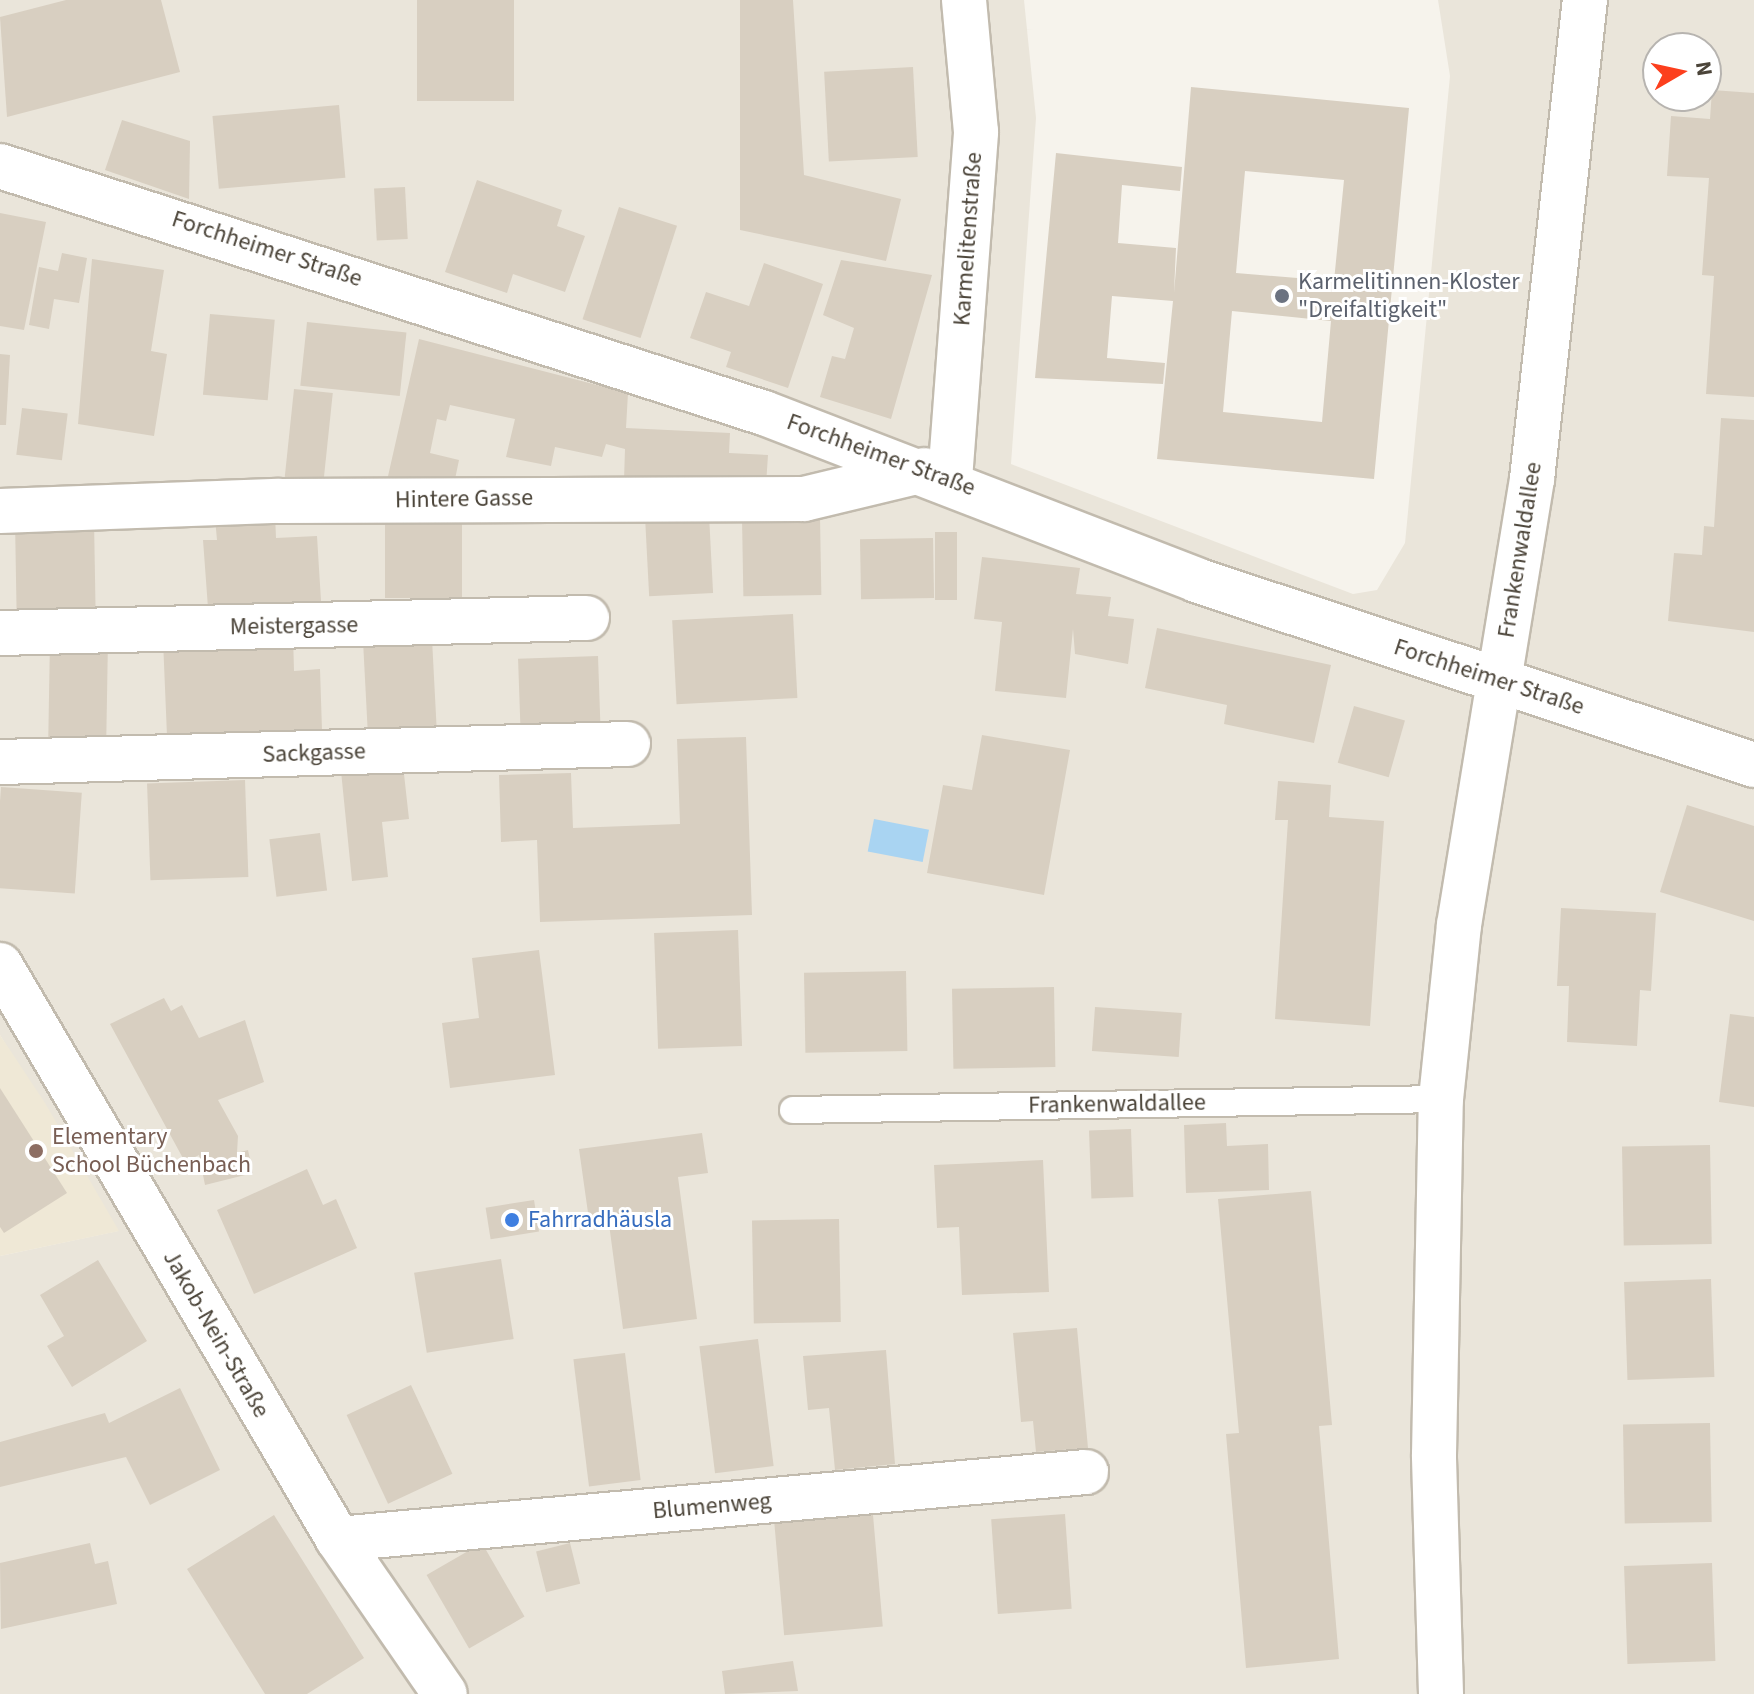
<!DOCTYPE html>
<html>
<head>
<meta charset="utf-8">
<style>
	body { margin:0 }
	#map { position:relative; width:1754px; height:1694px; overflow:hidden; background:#f6f3ec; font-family:"Source Sans 3",sans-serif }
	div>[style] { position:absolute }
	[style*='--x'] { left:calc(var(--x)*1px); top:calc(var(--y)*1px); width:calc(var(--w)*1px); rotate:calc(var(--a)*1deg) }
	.residential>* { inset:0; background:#eae5da }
	.education>* { inset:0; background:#efe8d6 }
	.water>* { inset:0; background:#a9d4f2; transform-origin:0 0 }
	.building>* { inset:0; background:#d8cfc1; transform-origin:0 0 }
	.roads { filter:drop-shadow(2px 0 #c2bbae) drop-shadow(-2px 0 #c2bbae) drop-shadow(0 2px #c2bbae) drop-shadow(0 -2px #c2bbae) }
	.service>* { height:26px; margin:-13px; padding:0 13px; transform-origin:13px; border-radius:13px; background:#fff }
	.minor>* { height:44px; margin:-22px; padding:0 22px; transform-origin:22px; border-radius:22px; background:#fff }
	.dots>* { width:22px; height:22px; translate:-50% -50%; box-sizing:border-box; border:4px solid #fff; border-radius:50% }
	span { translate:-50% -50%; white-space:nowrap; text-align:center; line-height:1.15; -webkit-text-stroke:6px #fff; paint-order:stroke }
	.street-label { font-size:24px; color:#4b4439 }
	.worship-label { font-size:24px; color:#5b616d }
	.left { translate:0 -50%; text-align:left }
	.education-label { font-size:24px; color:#785e54 }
	.shop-label { font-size:24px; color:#366cbe }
	.north { position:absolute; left:1642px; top:32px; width:80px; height:80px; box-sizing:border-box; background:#fff; border:2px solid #b7b4b0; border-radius:50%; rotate:81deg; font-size:22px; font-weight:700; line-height:32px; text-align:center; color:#4b4439 }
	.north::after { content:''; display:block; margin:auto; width:28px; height:36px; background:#fc3f1d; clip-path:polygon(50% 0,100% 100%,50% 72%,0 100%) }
</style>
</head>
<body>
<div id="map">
	<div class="residential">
		<i style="clip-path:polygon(evenodd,0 0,1024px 0,1036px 118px,1011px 464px,1353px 594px,1377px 590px,1405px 543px,1450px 76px,1438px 0,1754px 0,1754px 1694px,0 1694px,0 1256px,118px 1231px,0 1035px,0 0,1658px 48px,1706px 48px,1706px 96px,1658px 96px,1658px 48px)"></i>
	</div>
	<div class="education">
		<i style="clip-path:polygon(0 1035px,45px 1103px,119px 1231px,0 1256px)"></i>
	</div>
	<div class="water">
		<i style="left:874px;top:819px;width:56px;height:33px;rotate:11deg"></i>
	</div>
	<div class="building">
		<i style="clip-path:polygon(66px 0,161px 0,180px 72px,7px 117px,0 17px)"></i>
		<i style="left:417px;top:0;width:97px;height:101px"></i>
		<i style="clip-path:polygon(740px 0,793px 0,804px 175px,901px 199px,886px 261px,740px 230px)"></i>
		<i style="left:913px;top:67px;width:90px;height:89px;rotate:87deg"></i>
		<i style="clip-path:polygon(evenodd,1191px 87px,1409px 108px,1374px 479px,1157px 459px,1173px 301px,1112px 296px,1107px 358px,1165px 363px,1163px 384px,1035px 378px,1056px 153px,1182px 167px,1180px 191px,1122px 185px,1118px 243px,1176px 248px,1174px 293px,1191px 87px,1245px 171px,1344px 180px,1334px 281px,1236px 273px,1245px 171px,1191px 87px,1232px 311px,1331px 321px,1322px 422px,1223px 412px,1232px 311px)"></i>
		<i style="clip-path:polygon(1712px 90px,1754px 93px,1754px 397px,1706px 394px,1714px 276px,1702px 275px,1709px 178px,1667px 176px,1671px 116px,1710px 119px)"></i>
		<i style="left:339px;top:105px;width:73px;height:127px;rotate:85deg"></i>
		<i style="clip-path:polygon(122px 120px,190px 141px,189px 199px,105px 170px)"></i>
		<i style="clip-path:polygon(477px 180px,562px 210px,557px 226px,585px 236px,565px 292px,513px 274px,507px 293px,445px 272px)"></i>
		<i style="left:405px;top:187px;width:52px;height:31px;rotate:87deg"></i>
		<i style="left:619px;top:207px;width:61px;height:118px;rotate:18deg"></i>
		<i style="clip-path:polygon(0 213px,46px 222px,24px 330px,0 326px)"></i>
		<i style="clip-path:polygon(62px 253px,87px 258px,79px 303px,54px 299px,49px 329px,29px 325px,39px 267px,58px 271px)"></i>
		<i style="clip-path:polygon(92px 259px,164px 270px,151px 351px,167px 354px,154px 436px,78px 424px)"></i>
		<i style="clip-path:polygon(841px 260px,932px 275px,891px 419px,820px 397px,832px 356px,845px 359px,854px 328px,823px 315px)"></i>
		<i style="clip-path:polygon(764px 263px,823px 284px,788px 388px,726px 367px,731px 352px,690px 338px,706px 292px,749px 306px)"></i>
		<i style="left:210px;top:314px;width:65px;height:81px;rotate:5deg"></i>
		<i style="left:307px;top:322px;width:100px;height:64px;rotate:6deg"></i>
		<i style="clip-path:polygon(419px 339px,628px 393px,626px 428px,730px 433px,729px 453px,768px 455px,766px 485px,624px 480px,625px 449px,606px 444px,602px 457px,555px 447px,551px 466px,506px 457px,515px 419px,450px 405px,446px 421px,437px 419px,430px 453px,459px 460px,454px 484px,386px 485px)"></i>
		<i style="clip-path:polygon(0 354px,10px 355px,6px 425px,0 425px)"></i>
		<i style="left:294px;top:389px;width:39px;height:95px;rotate:6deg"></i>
		<i style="left:22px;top:408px;width:46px;height:47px;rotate:7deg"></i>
		<i style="clip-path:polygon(1721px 418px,1754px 420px,1754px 632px,1668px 621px,1674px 553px,1702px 555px,1704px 526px,1714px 527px)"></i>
		<i style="left:462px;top:513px;width:85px;height:77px;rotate:90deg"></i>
		<i style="clip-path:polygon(275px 514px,276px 538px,317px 536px,321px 601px,208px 608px,203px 540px,217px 540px,215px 518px)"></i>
		<i style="left:709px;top:515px;width:78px;height:64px;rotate:87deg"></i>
		<i style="left:820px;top:517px;width:78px;height:78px;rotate:89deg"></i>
		<i style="left:94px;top:520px;width:89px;height:79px;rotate:89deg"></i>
		<i style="left:935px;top:532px;width:22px;height:68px"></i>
		<i style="left:933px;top:538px;width:60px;height:73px;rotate:89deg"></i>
		<i style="clip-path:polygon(982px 557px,1080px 568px,1076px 594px,1111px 597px,1108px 616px,1134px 619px,1128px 664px,1075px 654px,1073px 629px,1066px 698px,995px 691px,1002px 622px,974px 619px)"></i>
		<i style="left:793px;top:614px;width:84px;height:121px;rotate:87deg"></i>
		<i style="clip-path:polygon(1157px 628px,1331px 665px,1314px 743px,1224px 724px,1227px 705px,1145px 688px)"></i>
		<i style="clip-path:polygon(293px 635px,294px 671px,320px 669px,322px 730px,167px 736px,163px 640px)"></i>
		<i style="left:50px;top:639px;width:58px;height:111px;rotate:1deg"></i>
		<i style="left:432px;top:639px;width:88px;height:69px;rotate:87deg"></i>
		<i style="left:598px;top:656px;width:69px;height:80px;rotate:88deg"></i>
		<i style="left:1354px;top:706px;width:53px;height:59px;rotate:16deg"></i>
		<i style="clip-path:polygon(982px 735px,1070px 750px,1044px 895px,927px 873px,943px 785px,972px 790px)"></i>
		<i style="clip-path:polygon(746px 737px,752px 915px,540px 922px,537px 840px,501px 842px,499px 775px,571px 773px,573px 828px,680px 824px,677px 739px)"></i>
		<i style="clip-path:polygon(403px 765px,409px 819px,382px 822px,388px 877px,352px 881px,341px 771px)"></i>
		<i style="left:245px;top:780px;width:97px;height:98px;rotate:88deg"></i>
		<i style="clip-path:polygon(1278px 781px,1331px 785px,1329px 817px,1384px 821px,1370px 1026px,1275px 1019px,1288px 820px,1275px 820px)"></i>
		<i style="left:1px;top:787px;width:81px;height:101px;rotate:4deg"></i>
		<i style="clip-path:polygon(1687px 805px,1754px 826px,1754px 921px,1660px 892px)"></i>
		<i style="left:320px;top:833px;width:58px;height:51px;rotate:83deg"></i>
		<i style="clip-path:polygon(1561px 908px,1656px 913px,1651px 991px,1640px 990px,1637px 1046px,1567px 1042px,1569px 986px,1557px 986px)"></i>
		<i style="left:738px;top:930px;width:116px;height:84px;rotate:88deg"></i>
		<i style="clip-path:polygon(539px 950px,555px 1075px,450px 1088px,442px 1023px,479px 1018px,472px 958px)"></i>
		<i style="left:906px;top:971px;width:80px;height:102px;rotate:89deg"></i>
		<i style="left:1054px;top:987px;width:80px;height:102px;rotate:89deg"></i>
		<i style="clip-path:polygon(164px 998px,171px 1011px,182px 1005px,199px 1038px,245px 1020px,264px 1082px,218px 1100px,238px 1136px,237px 1153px,248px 1150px,253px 1173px,205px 1185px,199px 1155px,185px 1162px,110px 1024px)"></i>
		<i style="left:1095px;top:1007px;width:87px;height:44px;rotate:4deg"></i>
		<i style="clip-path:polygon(1730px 1014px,1754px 1017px,1754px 1107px,1719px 1102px)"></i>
		<i style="clip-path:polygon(0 1088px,67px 1193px,4px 1233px,0 1227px)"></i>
		<i style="clip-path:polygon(1226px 1123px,1227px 1146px,1268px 1144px,1269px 1190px,1186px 1193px,1184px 1125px)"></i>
		<i style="left:1131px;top:1129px;width:68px;height:42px;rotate:88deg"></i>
		<i style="clip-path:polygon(702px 1133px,708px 1173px,678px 1177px,697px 1319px,623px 1329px,609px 1224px,590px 1227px,579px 1149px)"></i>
		<i style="left:1710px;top:1145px;width:99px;height:88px;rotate:89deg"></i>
		<i style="clip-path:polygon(1043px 1160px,1049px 1292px,962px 1295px,959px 1227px,937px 1228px,934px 1165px)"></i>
		<i style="clip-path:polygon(307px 1169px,323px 1205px,336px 1199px,357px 1248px,254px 1294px,217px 1210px)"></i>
		<i style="clip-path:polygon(1311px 1191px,1332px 1425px,1319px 1426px,1339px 1659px,1246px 1668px,1226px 1434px,1239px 1433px,1218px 1199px)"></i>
		<i style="left:534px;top:1200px;width:32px;height:49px;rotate:81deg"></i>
		<i style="left:839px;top:1219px;width:103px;height:87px;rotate:89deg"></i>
		<i style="left:501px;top:1259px;width:81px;height:88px;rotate:81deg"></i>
		<i style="clip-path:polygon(98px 1260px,147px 1341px,72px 1387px,47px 1346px,64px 1336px,40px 1295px)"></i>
		<i style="left:1711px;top:1279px;width:98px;height:87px;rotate:88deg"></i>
		<i style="clip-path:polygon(1077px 1328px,1088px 1448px,1036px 1452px,1033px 1421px,1021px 1422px,1013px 1333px)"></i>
		<i style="left:758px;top:1339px;width:128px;height:59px;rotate:83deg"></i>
		<i style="clip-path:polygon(886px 1350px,895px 1464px,835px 1470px,829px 1408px,808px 1410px,803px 1356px)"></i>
		<i style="left:625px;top:1353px;width:128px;height:52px;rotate:83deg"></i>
		<i style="left:411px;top:1385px;width:98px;height:71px;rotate:65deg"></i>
		<i style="clip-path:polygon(180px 1388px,220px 1470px,150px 1505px,126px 1457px,0 1487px,0 1442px,105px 1413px,109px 1423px)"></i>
		<i style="left:1710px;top:1423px;width:99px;height:87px;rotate:89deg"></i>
		<i style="left:1065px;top:1514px;width:95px;height:74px;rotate:86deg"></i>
		<i style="clip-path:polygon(274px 1515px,364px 1658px,307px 1694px,265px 1694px,187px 1569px)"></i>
		<i style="left:873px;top:1515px;width:112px;height:99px;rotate:85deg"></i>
		<i style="clip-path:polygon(90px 1543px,95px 1564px,108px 1561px,117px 1604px,1px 1629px,0 1563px)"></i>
		<i style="left:482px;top:1543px;width:85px;height:64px;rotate:60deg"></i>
		<i style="left:570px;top:1543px;width:42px;height:35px;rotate:76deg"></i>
		<i style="left:1712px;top:1563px;width:98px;height:88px;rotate:88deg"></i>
		<i style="clip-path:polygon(793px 1661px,798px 1691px,725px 1694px,722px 1671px)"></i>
	</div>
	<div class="roads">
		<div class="service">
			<i style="--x:793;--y:1110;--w:648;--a:-0.97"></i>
		</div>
		<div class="minor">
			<i style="--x:0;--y:166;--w:803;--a:17.92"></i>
			<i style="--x:764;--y:413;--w:463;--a:21.1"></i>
			<i style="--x:1196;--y:580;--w:588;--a:18.34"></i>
			<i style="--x:950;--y:479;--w:348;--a:-85.7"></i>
			<i style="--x:976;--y:132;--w:133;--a:-95.2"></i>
			<i style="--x:0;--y:511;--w:279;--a:-2.1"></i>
			<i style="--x:279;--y:501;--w:525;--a:-0.22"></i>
			<i style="--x:804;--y:499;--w:124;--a:-13.5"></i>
			<i style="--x:0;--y:633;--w:587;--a:-1.46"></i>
			<i style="--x:0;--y:762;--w:628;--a:-1.64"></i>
			<i style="--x:0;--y:965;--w:666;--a:59.51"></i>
			<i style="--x:338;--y:1539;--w:188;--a:55.4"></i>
			<i style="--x:338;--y:1539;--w:751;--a:-5.12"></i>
			<i style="--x:1441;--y:1694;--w:239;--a:-91.7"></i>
			<i style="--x:1434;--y:1455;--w:356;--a:-88.9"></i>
			<i style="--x:1441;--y:1099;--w:175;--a:-84.1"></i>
			<i style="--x:1459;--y:925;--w:452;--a:-80.7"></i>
			<i style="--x:1532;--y:479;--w:482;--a:-83.7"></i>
		</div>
	</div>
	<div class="dots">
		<i style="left:1282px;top:296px;background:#6b7280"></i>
		<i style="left:36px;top:1151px;background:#8d6e63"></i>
		<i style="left:512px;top:1220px;background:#3f7fe0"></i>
	</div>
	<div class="street-label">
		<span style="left:968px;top:239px;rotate:-86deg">Karmelitenstraße</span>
		<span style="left:267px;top:249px;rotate:18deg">Forchheimer Straße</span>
		<span style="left:881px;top:455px;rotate:20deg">Forchheimer Straße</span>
		<span style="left:464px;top:499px;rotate:-1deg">Hintere Gasse</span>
		<span style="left:1520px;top:550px;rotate:-81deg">Frankenwaldallee</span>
		<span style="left:294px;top:626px;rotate:-1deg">Meistergasse</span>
		<span style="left:1489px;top:677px;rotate:18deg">Forchheimer Straße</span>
		<span style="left:314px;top:753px;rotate:-2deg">Sackgasse</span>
		<span style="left:1117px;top:1104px;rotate:-1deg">Frankenwaldallee</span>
		<span style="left:216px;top:1334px;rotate:60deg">Jakob-Nein-Straße</span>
		<span style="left:712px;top:1506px;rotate:-5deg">Blumenweg</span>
	</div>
	<div class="worship-label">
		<span class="left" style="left:1298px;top:296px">Karmelitinnen-Kloster<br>"Dreifaltigkeit"</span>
	</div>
	<div class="education-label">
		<span class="left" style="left:52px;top:1151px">Elementary<br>School Büchenbach</span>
	</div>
	<div class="shop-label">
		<span class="left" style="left:528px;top:1220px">Fahrradhäusla</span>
	</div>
	<div class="north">N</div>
</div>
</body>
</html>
